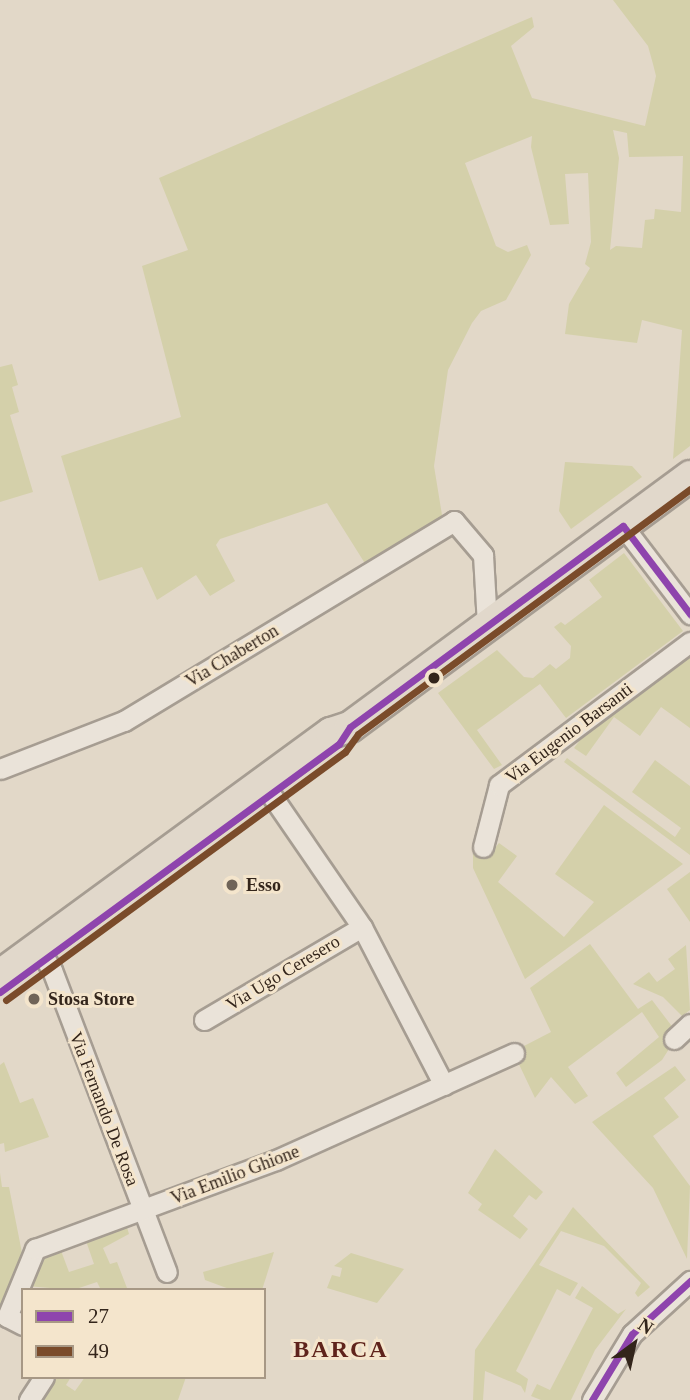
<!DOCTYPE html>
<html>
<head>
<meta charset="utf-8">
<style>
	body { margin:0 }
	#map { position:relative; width:690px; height:1400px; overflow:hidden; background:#e2d8c8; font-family:Georgia,serif }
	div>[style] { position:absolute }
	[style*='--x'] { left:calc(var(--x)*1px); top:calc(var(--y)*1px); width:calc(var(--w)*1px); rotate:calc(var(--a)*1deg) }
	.green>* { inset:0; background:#d4d0aa }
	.roads { filter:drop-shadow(2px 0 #a69d92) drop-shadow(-2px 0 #a69d92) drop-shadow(0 2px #a69d92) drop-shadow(0 -2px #a69d92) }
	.street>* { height:19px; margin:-9.5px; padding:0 9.5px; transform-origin:9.5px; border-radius:9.5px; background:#eae3d9 }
	.primary>* { height:30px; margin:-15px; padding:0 15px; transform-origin:15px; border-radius:15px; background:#e1d8cb }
	.bus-1>* { height:7px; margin:-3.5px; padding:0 3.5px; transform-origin:3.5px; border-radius:3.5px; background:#8e44ad }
	.bus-2>* { height:7px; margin:-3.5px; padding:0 3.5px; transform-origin:3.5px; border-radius:3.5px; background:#7a4b2a }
	.dots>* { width:19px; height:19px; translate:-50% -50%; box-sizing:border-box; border:4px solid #f4e5cc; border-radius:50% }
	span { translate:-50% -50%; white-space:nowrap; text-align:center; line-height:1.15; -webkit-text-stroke:6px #f4e5cc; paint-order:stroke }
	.street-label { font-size:18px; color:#33251b }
	.poi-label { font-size:18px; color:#33251b; font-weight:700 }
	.left { translate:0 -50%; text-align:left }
	.district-label { font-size:24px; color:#5f231b; font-weight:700; letter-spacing:2px }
	.legend { position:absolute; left:21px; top:1288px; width:245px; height:91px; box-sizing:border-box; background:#f4e5cc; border:2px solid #a79885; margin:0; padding:9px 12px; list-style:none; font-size:21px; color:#33251b }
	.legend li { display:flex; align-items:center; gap:14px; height:35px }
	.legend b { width:35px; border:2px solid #a79885 }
	.north { position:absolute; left:599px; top:1309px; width:70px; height:70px; -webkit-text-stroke:5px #f4e5cc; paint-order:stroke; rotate:33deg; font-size:19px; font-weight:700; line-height:28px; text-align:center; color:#33251b }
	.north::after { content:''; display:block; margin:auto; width:24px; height:32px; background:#33251b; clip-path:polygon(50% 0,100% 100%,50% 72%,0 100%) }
</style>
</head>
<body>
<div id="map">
	<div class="green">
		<i style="clip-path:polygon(evenodd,613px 0,690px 0,690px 446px,673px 459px,682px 330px,642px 320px,637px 343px,565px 334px,569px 304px,590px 268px,585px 264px,591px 242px,588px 173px,565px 174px,569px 224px,550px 225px,531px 147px,532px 136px,465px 163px,496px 246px,508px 252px,527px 245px,531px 255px,506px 300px,481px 311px,472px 323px,448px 370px,434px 466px,442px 515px,435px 524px,366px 565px,327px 503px,220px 539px,216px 545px,235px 581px,210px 596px,196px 575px,157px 600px,142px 567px,99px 581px,61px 456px,181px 417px,142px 266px,188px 250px,159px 178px,532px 17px,534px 27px,511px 46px,532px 98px,645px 126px,656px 76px,653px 64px,648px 46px,613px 0,613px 130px,627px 133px,629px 157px,683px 156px,681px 212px,655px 209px,654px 219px,645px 220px,642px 248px,616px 246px,610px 250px,619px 158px,613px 130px)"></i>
		<i style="clip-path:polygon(12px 364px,18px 385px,12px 387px,19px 412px,10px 415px,33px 492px,0 502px,0 367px)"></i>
		<i style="clip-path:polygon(565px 462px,632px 466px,642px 477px,571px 529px,559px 511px)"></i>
		<i style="clip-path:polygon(624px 553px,683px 631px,566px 718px,540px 684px,477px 730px,502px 765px,494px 769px,438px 693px,497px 650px,524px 677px,533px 678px,550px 664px,556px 669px,570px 658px,571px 646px,554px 627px,561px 622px,565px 625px,602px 597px,589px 580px)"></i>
		<i style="clip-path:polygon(690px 657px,690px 728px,661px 707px,640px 736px,614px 717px,586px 756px,574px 748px,584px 735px)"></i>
		<i style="clip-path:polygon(567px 758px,675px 837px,681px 828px,632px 792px,655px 760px,690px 786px,690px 855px,564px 762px)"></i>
		<i style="clip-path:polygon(604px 805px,683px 864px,525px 979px,473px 868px,473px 845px,494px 849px,499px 843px,517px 856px,498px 882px,564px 937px,594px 902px,555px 874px)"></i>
		<i style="clip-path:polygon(690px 872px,690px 922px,667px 889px)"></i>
		<i style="clip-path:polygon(590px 944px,638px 1009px,652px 1000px,674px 1029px,664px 1036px,669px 1049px,662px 1060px,626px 1087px,616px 1073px,659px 1037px,642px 1012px,568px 1067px,588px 1096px,575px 1104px,551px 1077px,535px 1098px,516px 1058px,524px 1046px,551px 1032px,530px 988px)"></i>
		<i style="clip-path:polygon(686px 945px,690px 1010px,682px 1016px,663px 997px,633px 984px,649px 972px,657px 982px,675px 969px,668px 959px)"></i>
		<i style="clip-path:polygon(4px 1062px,20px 1103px,33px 1098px,49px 1137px,5px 1152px,4px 1143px,0 1144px,0 1065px)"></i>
		<i style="clip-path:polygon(675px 1066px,686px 1080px,664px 1098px,679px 1117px,653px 1136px,690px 1186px,687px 1259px,653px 1188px,592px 1122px)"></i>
		<i style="clip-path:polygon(495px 1149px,543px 1192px,536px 1200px,529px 1195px,513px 1216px,528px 1229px,520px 1239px,478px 1210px,482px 1204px,468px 1193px)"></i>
		<i style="clip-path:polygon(0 1173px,2px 1187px,9px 1187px,24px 1263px,0 1321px)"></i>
		<i style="clip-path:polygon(573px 1207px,650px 1287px,638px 1297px,635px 1293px,641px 1283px,604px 1246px,561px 1231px,539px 1265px,578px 1283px,570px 1296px,557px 1289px,516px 1371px,528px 1379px,525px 1393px,521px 1386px,485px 1371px,483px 1400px,473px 1400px,475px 1350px)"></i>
		<i style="clip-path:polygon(126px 1224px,129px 1234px,103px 1248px,110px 1264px,117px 1262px,127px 1288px,101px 1290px,97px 1282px,73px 1290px,27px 1286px,39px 1254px,60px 1248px,69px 1272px,94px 1264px,85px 1238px)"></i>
		<i style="clip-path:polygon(274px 1252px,262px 1290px,232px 1290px,205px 1280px,203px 1272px)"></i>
		<i style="clip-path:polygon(351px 1253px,404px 1269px,377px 1303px,327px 1288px,332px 1275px,340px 1277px,342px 1268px,334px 1266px)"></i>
		<i style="clip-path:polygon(582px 1286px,618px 1314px,626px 1309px,595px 1350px,571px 1400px,541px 1400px,531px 1396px,537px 1384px,550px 1390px,593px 1308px,575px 1298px)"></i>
		<i style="clip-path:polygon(52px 1377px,71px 1377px,66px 1385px,75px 1391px,85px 1377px,186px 1377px,178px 1400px,37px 1400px)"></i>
	</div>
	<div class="roads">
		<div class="street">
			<i style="--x:623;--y:526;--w:111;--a:52.7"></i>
			<i style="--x:0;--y:769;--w:133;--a:-21.2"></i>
			<i style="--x:124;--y:721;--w:386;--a:-31.2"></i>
			<i style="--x:454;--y:521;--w:45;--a:49.5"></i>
			<i style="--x:483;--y:555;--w:70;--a:86.7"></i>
			<i style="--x:263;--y:783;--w:175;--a:55.5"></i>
			<i style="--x:362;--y:927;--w:178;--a:62.6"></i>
			<i style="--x:483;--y:847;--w:64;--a:-75.5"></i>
			<i style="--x:499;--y:785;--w:239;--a:-36.8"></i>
			<i style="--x:38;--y:947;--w:27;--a:59"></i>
			<i style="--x:52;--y:970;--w:323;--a:69.2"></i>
			<i style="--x:204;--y:1020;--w:183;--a:-30.5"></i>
			<i style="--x:674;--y:1039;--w:22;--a:-43"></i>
			<i style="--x:23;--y:1325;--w:18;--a:-153"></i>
			<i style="--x:7;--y:1317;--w:74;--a:-67.6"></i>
			<i style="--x:35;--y:1249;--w:257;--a:-20.3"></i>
			<i style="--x:276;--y:1160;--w:261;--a:-24.2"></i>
			<i style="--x:29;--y:1400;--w:27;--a:-57"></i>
			<i style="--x:592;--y:1400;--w:77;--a:-58.8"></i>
			<i style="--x:632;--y:1334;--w:79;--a:-42.4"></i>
		</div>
		<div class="primary">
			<i style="--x:0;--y:975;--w:410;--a:-36.2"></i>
			<i style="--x:331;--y:733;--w:20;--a:-18"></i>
			<i style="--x:350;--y:727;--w:423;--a:-36.4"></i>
		</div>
	</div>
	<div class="bus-1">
		<i style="--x:623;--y:526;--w:111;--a:52.7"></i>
		<i style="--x:0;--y:992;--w:420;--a:-36.2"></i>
		<i style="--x:339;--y:744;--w:20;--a:-57"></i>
		<i style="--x:350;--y:727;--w:339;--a:-36.4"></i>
		<i style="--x:592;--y:1400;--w:77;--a:-58.8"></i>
		<i style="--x:632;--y:1334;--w:79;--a:-42.4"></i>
	</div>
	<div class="bus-2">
		<i style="--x:6;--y:1000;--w:420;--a:-36.2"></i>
		<i style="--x:345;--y:752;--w:22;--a:-54"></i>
		<i style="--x:358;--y:734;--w:413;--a:-36.4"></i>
	</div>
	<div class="dots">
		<i style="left:434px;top:678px;background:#33251b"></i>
		<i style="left:232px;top:885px;background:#706458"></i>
		<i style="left:34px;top:999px;background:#706458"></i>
	</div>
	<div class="street-label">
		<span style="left:232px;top:656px;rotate:-31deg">Via Chaberton</span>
		<span style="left:569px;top:733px;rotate:-37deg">Via Eugenio Barsanti</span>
		<span style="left:283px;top:973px;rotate:-31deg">Via Ugo Ceresero</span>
		<span style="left:104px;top:1109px;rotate:69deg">Via Fernando De Rosa</span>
		<span style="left:235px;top:1175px;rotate:-21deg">Via Emilio Ghione</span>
	</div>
	<div class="poi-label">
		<span class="left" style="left:246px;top:885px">Esso</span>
		<span class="left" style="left:48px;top:999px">Stosa Store</span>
	</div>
	<div class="district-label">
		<span style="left:341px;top:1350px">BARCA</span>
	</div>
	<ul class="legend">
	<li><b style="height:9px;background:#8e44ad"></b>27</li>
	<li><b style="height:9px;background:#7a4b2a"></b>49</li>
	</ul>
	<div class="north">N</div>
</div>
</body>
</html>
